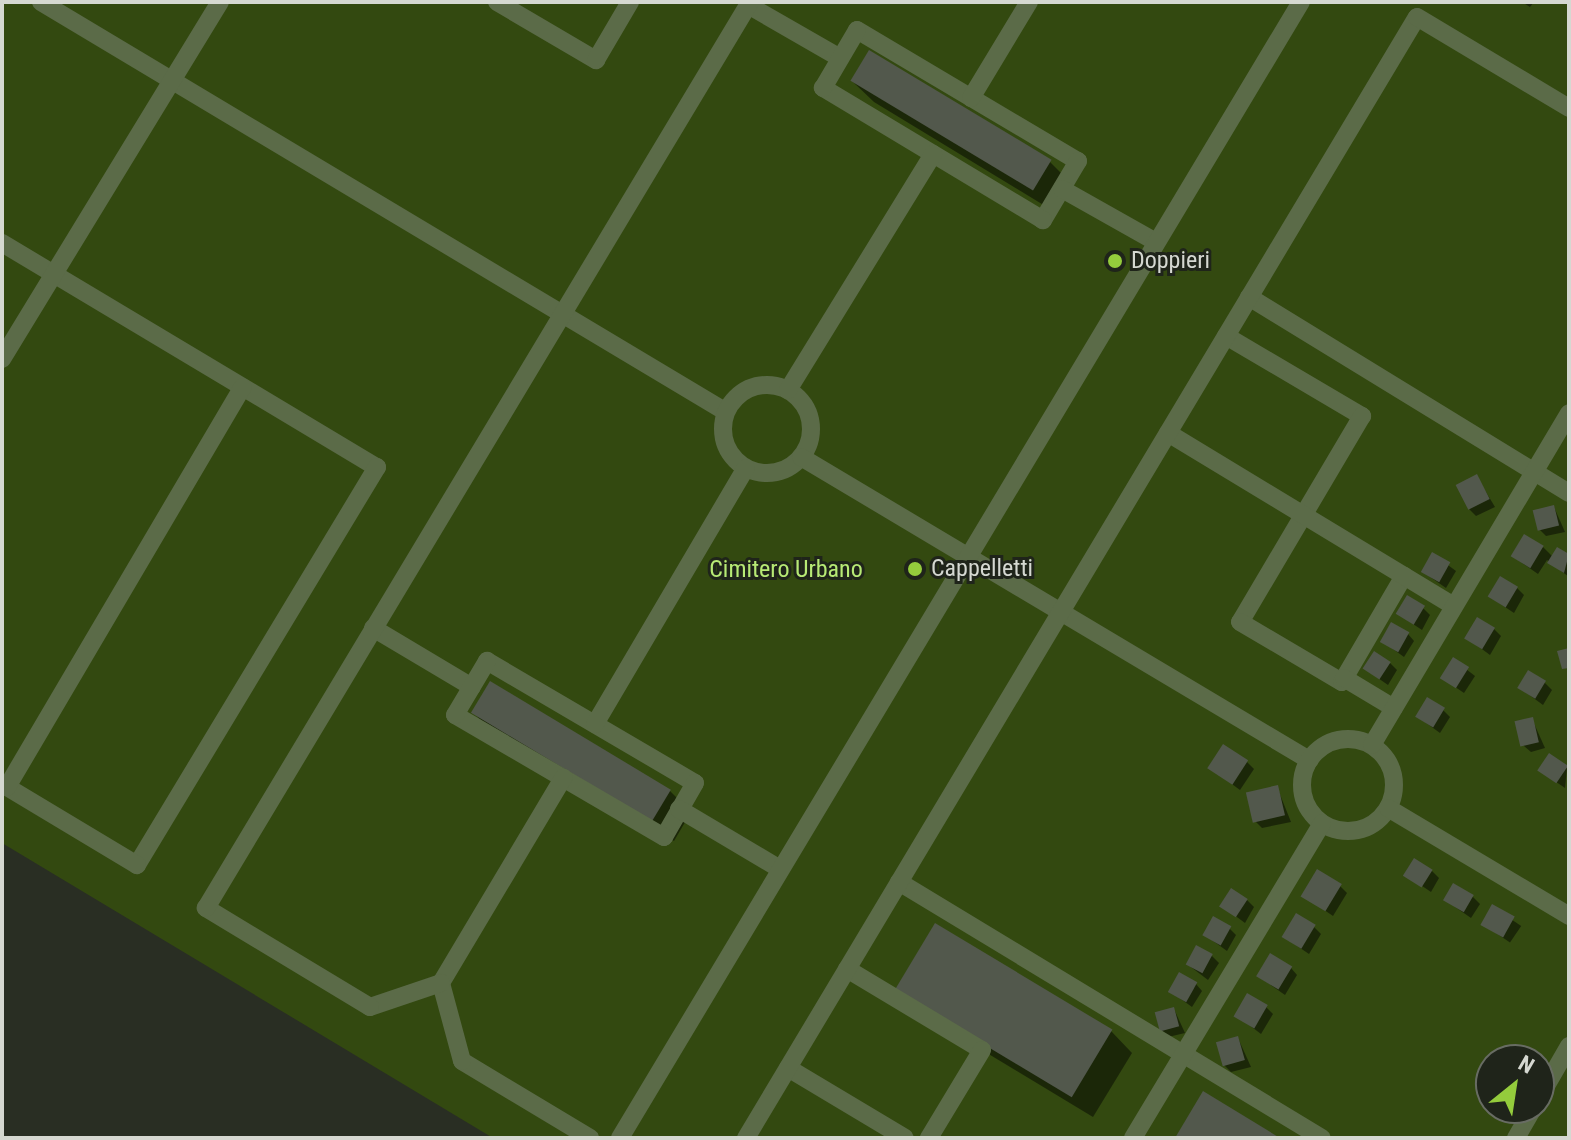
<!DOCTYPE html>
<html>
<head>
<meta charset="utf-8">
<style>
	body { margin:0 }
	#map { position:relative; width:1571px; height:1140px; overflow:hidden; background:#292e23; font-family:"Roboto Condensed",sans-serif }
	div>[style] { position:absolute }
	[style*='--x'] { left:calc(var(--x)*1px); top:calc(var(--y)*1px); width:calc(var(--w)*1px); rotate:calc(var(--a)*1deg) }
	.green>* { inset:0; background:#334910 }
	.shadow>* { inset:0; background:#0007; transform-origin:0 0 }
	.building>* { inset:0; background:#52584c; transform-origin:0 0 }
	.lane>* { height:18px; margin:-9px; padding:0 9px; transform-origin:9px; border-radius:9px; background:#5b6b48 }
	.lane>.ring { margin:-9px; padding:0; box-sizing:content-box; background:none; border:18px solid #5b6b48; border-radius:50% }
	.dots>* { width:22px; height:22px; translate:-50% -50%; box-sizing:border-box; border:4px solid #1f241a; border-radius:50% }
	span { translate:-50% -50%; white-space:nowrap; text-align:center; line-height:1.15; -webkit-text-stroke:6px #1f241a; paint-order:stroke }
	.poi-label { font-size:24px; color:#d5d8d1 }
	.left { translate:0 -50%; text-align:left }
	.park-label { font-size:24px; color:#b7ea75 }
	.frame { position:absolute; inset:0; border:4px solid #d5d8d1; pointer-events:none }
	.north { position:absolute; left:1475px; top:1044px; width:80px; height:80px; box-sizing:border-box; background:#1f241a; border:2px solid #686c63; border-radius:50%; rotate:30deg; font-size:22px; font-weight:700; line-height:32px; text-align:center; color:#d5d8d1 }
	.north::after { content:''; display:block; margin:auto; width:28px; height:36px; background:#94cc3c; clip-path:polygon(50% 0,100% 100%,50% 72%,0 100%) }
</style>
</head>
<body>
<div id="map">
	<div class="green">
		<i style="clip-path:polygon(evenodd,2px 2px,1569px 2px,1569px 1138px,493px 1138px,2px 843px,2px 2px,1491px 1060px,1539px 1060px,1539px 1108px,1491px 1108px,1491px 1060px)"></i>
	</div>
	<div class="shadow">
		<i style="clip-path:polygon(1522px 2px,1534px 2px,1530px 7px)"></i>
		<i style="clip-path:polygon(852px 81px,1050px 162px,1072px 184px,1055px 212px,874px 102px)"></i>
		<i style="clip-path:polygon(1477px 477px,1495px 507px,1476px 516px,1469px 509px)"></i>
		<i style="clip-path:polygon(1554px 507px,1565px 532px,1546px 536px,1539px 529px)"></i>
		<i style="clip-path:polygon(1543px 547px,1553px 557px,1557px 549px,1569px 556px,1569px 577px,1547px 560px,1538px 574px,1512px 556px)"></i>
		<i style="clip-path:polygon(1433px 554px,1456px 571px,1446px 588px,1423px 572px)"></i>
		<i style="clip-path:polygon(1517px 588px,1524px 595px,1514px 613px,1490px 597px)"></i>
		<i style="clip-path:polygon(1423px 608px,1430px 615px,1422px 630px,1398px 614px)"></i>
		<i style="clip-path:polygon(1494px 629px,1501px 636px,1490px 655px,1467px 638px)"></i>
		<i style="clip-path:polygon(1408px 634px,1414px 641px,1404px 657px,1382px 641px)"></i>
		<i style="clip-path:polygon(1453px 659px,1475px 676px,1464px 693px,1442px 678px)"></i>
		<i style="clip-path:polygon(1390px 663px,1397px 670px,1388px 685px,1365px 669px)"></i>
		<i style="clip-path:polygon(1545px 683px,1552px 690px,1543px 705px,1520px 688px)"></i>
		<i style="clip-path:polygon(1443px 710px,1450px 717px,1440px 733px,1418px 717px)"></i>
		<i style="clip-path:polygon(474px 713px,670px 791px,691px 812px,674px 841px,495px 735px)"></i>
		<i style="clip-path:polygon(1532px 719px,1545px 748px,1531px 752px,1523px 745px)"></i>
		<i style="clip-path:polygon(1247px 762px,1254px 769px,1240px 790px,1210px 768px)"></i>
		<i style="clip-path:polygon(1567px 768px,1565px 788px,1540px 771px)"></i>
		<i style="clip-path:polygon(1277px 787px,1291px 822px,1262px 828px,1255px 821px)"></i>
		<i style="clip-path:polygon(1432px 871px,1439px 878px,1431px 892px,1406px 875px)"></i>
		<i style="clip-path:polygon(1340px 886px,1347px 893px,1333px 916px,1304px 896px)"></i>
		<i style="clip-path:polygon(1473px 897px,1480px 904px,1471px 918px,1445px 900px)"></i>
		<i style="clip-path:polygon(1247px 900px,1254px 907px,1245px 923px,1222px 906px)"></i>
		<i style="left:1493px;top:907px;width:34px;height:20px;rotate:34deg"></i>
		<i style="clip-path:polygon(1314px 927px,1321px 934px,1309px 954px,1284px 937px)"></i>
		<i style="clip-path:polygon(1229px 928px,1236px 935px,1227px 951px,1205px 935px)"></i>
		<i style="clip-path:polygon(1212px 956px,1219px 963px,1208px 980px,1187px 964px)"></i>
		<i style="clip-path:polygon(1291px 968px,1297px 975px,1285px 995px,1258px 976px)"></i>
		<i style="clip-path:polygon(1196px 984px,1202px 991px,1192px 1007px,1170px 991px)"></i>
		<i style="clip-path:polygon(1266px 1007px,1273px 1014px,1261px 1034px,1236px 1015px)"></i>
		<i style="clip-path:polygon(1174px 1009px,1185px 1033px,1168px 1037px,1161px 1030px)"></i>
		<i style="clip-path:polygon(919px 1012px,1111px 1031px,1132px 1053px,1093px 1117px)"></i>
		<i style="clip-path:polygon(1238px 1038px,1251px 1067px,1231px 1072px,1224px 1065px)"></i>
	</div>
	<div class="building">
		<i style="left:869px;top:50px;width:213px;height:36px;rotate:31deg"></i>
		<i style="left:1477px;top:474px;width:28px;height:24px;rotate:63deg"></i>
		<i style="left:1554px;top:505px;width:21px;height:22px;rotate:76deg"></i>
		<i style="left:1524px;top:534px;width:23px;height:26px;rotate:31deg"></i>
		<i style="clip-path:polygon(1557px 547px,1569px 554px,1564px 573px,1547px 563px)"></i>
		<i style="left:1432px;top:552px;width:21px;height:23px;rotate:29deg"></i>
		<i style="left:1500px;top:576px;width:21px;height:24px;rotate:31deg"></i>
		<i style="left:1407px;top:595px;width:21px;height:22px;rotate:31deg"></i>
		<i style="left:1477px;top:617px;width:21px;height:25px;rotate:31deg"></i>
		<i style="left:1391px;top:622px;width:21px;height:23px;rotate:29deg"></i>
		<i style="clip-path:polygon(1569px 648px,1569px 668px,1562px 669px,1557px 651px)"></i>
		<i style="left:1374px;top:651px;width:20px;height:21px;rotate:33deg"></i>
		<i style="left:1453px;top:657px;width:19px;height:25px;rotate:32deg"></i>
		<i style="left:1528px;top:670px;width:21px;height:21px;rotate:31deg"></i>
		<i style="left:490px;top:681px;width:211px;height:37px;rotate:31deg"></i>
		<i style="left:1427px;top:697px;width:21px;height:23px;rotate:31deg"></i>
		<i style="left:1533px;top:717px;width:26px;height:19px;rotate:77deg"></i>
		<i style="left:1223px;top:744px;width:30px;height:29px;rotate:33deg"></i>
		<i style="left:1549px;top:753px;width:23px;height:21px;rotate:34deg"></i>
		<i style="left:1278px;top:785px;width:31px;height:33px;rotate:77deg"></i>
		<i style="left:1414px;top:858px;width:22px;height:21px;rotate:32deg"></i>
		<i style="left:1317px;top:869px;width:29px;height:32px;rotate:31deg"></i>
		<i style="left:1453px;top:883px;width:24px;height:20px;rotate:30deg"></i>
		<i style="left:1231px;top:888px;width:20px;height:22px;rotate:33deg"></i>
		<i style="left:1492px;top:904px;width:26px;height:24px;rotate:29deg"></i>
		<i style="left:1296px;top:913px;width:23px;height:28px;rotate:31deg"></i>
		<i style="left:1213px;top:916px;width:21px;height:22px;rotate:29deg"></i>
		<i style="left:935px;top:923px;width:207px;height:79px;rotate:31deg"></i>
		<i style="left:1196px;top:945px;width:19px;height:22px;rotate:28deg"></i>
		<i style="left:1270px;top:953px;width:26px;height:27px;rotate:31deg"></i>
		<i style="left:1179px;top:972px;width:21px;height:23px;rotate:29deg"></i>
		<i style="left:1247px;top:993px;width:24px;height:27px;rotate:30deg"></i>
		<i style="left:1174px;top:1007px;width:20px;height:20px;rotate:75deg"></i>
		<i style="left:1238px;top:1036px;width:25px;height:23px;rotate:74deg"></i>
		<i style="clip-path:polygon(1203px 1091px,1280px 1138px,1175px 1138px)"></i>
	</div>
	<div class="lane">
		<i style="--x:41;--y:2;--w:798;--a:30.9"></i>
		<i style="--x:497;--y:2;--w:115;--a:30.4"></i>
		<i style="--x:596;--y:60;--w:67;--a:-59.6"></i>
		<i style="--x:748;--y:5;--w:106;--a:29.9"></i>
		<i style="--x:857;--y:30;--w:257;--a:30.7"></i>
		<i style="--x:1078;--y:161;--w:69;--a:120.7"></i>
		<i style="--x:1043;--y:220;--w:257;--a:-149"></i>
		<i style="--x:823;--y:88;--w:67;--a:-59.6"></i>
		<i style="--x:971;--y:98;--w:112;--a:-58.9"></i>
		<i style="--x:1062;--y:189;--w:108;--a:29.4"></i>
		<i style="--x:2;--y:243;--w:437;--a:30.9"></i>
		<i style="--x:377;--y:467;--w:465;--a:121.1"></i>
		<i style="--x:137;--y:865;--w:157;--a:-149"></i>
		<i style="--x:1249;--y:297;--w:375;--a:31.5"></i>
		<i style="--x:1226;--y:336;--w:158;--a:30.5"></i>
		<i style="--x:1362;--y:416;--w:239;--a:120.6"></i>
		<i style="--x:1240;--y:622;--w:118;--a:30.5"></i>
		<i style="--x:1342;--y:682;--w:123;--a:-59.7"></i>
		<i style="--x:2;--y:359;--w:418;--a:-58.6"></i>
		<i class="ring" style="left:723px;top:385px;width:70px;height:70px"></i>
		<i style="--x:788;--y:390;--w:277;--a:-58.4"></i>
		<i style="--x:1168;--y:433;--w:334;--a:31.2"></i>
		<i style="--x:801;--y:457;--w:592;--a:30.81"></i>
		<i style="--x:373;--y:628;--w:115;--a:30.8"></i>
		<i style="--x:487;--y:661;--w:241;--a:30.4"></i>
		<i style="--x:695;--y:783;--w:62;--a:119.9"></i>
		<i style="--x:664;--y:837;--w:242;--a:-149.7"></i>
		<i style="--x:455;--y:715;--w:63;--a:-59.3"></i>
		<i style="--x:1344;--y:678;--w:58;--a:31"></i>
		<i style="--x:595;--y:724;--w:297;--a:-59.5"></i>
		<i class="ring" style="left:1302px;top:739px;width:74px;height:74px"></i>
		<i style="--x:1372;--y:745;--w:386;--a:-59.3"></i>
		<i style="--x:7;--y:787;--w:464;--a:-59.5"></i>
		<i style="--x:1388;--y:808;--w:211;--a:30.8"></i>
		<i style="--x:679;--y:809;--w:117;--a:30.7"></i>
		<i style="--x:899;--y:882;--w:494;--a:31.2"></i>
		<i style="--x:847;--y:969;--w:157;--a:31"></i>
		<i style="--x:982;--y:1050;--w:103;--a:121.1"></i>
		<i style="--x:441;--y:983;--w:239;--a:-59.2"></i>
		<i style="--x:788;--y:1068;--w:136;--a:30.9"></i>
		<i style="--x:1539;--y:1098;--w:60;--a:-60"></i>
		<i style="--x:590;--y:1138;--w:149;--a:-149"></i>
		<i style="--x:462;--y:1061;--w:81;--a:-105.1"></i>
		<i style="--x:441;--y:983;--w:75;--a:161.3"></i>
		<i style="--x:370;--y:1007;--w:192;--a:-148.9"></i>
		<i style="--x:206;--y:908;--w:1057;--a:-59.02"></i>
		<i style="--x:620;--y:1138;--w:1324;--a:-59.06"></i>
		<i style="--x:746;--y:1138;--w:1306;--a:-59.1"></i>
		<i style="--x:1417;--y:17;--w:177;--a:30.9"></i>
		<i style="--x:1133;--y:1138;--w:367;--a:-59"></i>
		<i style="--x:1516;--y:1138;--w:34;--a:-60"></i>
	</div>
	<div class="dots">
		<i style="left:1115px;top:261px;background:#94cc3c"></i>
		<i style="left:915px;top:569px;background:#94cc3c"></i>
	</div>
	<div class="poi-label">
		<span class="left" style="left:1131px;top:261px">Doppieri</span>
		<span class="left" style="left:931px;top:569px">Cappelletti</span>
	</div>
	<div class="park-label">
		<span style="left:786px;top:570px">Cimitero Urbano</span>
	</div>
	<div class="frame"></div>
	<div class="north">N</div>
</div>
</body>
</html>
